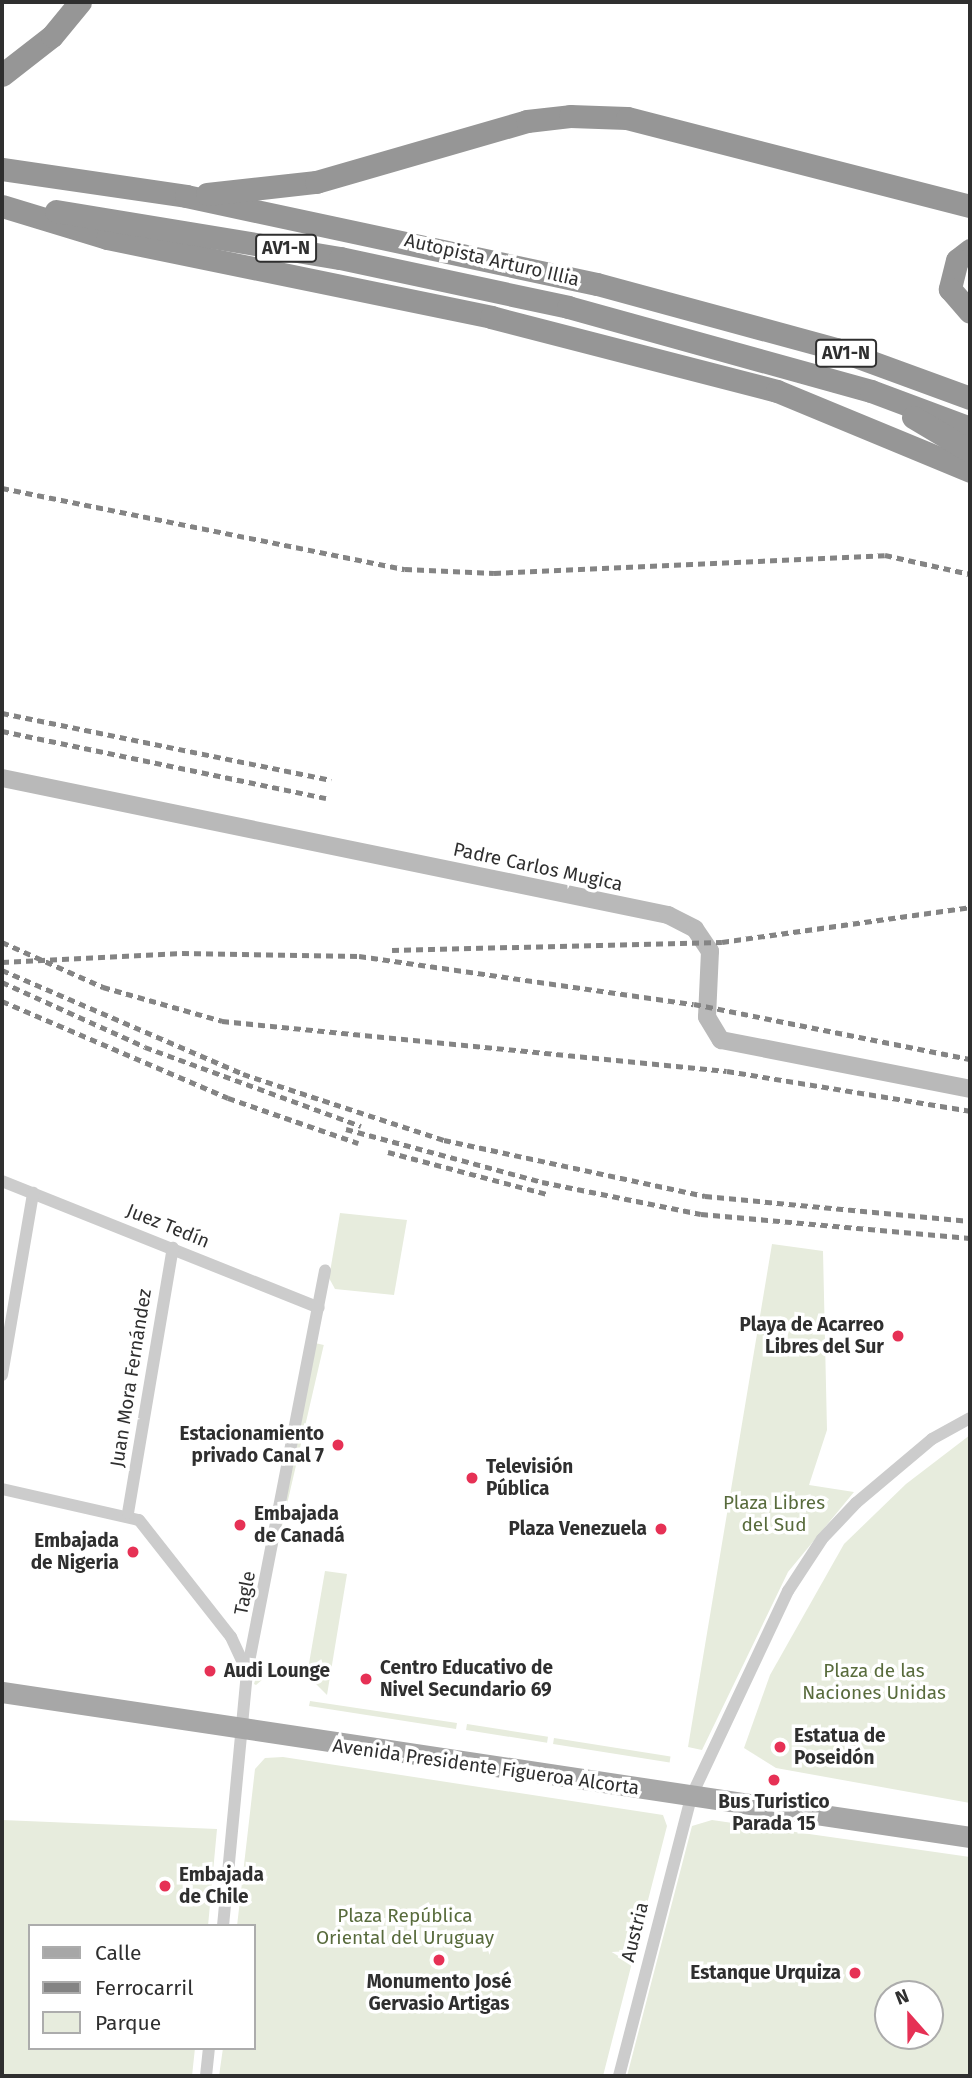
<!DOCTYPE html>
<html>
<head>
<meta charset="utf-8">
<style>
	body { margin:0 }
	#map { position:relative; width:972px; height:2078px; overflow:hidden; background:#fff; font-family:"Fira Sans",sans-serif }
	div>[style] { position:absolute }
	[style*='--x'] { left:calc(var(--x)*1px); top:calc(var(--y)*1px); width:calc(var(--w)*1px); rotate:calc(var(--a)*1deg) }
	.green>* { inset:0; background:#e7ecdd; transform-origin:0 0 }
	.street>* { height:12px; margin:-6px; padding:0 6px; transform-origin:6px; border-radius:6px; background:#ccc }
	.secondary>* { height:18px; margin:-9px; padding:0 9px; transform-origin:9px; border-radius:9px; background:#b9b9b9 }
	.primary>* { height:21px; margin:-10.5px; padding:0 10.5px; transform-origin:10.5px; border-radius:10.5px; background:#a7a7a7 }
	.highway>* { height:23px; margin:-11.5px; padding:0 11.5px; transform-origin:11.5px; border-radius:11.5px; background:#969696 }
	.rail>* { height:4.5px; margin-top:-2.25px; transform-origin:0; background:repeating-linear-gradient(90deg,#848484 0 7px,transparent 0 12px) }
	.dots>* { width:19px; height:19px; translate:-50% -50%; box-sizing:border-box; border:4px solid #fff; border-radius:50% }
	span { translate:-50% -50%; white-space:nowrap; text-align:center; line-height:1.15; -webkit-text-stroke:7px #fff; paint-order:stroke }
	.shield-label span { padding:2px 5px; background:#fff; border:2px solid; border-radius:5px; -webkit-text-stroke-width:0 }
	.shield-label { font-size:18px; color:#2f2f2f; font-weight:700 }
	.street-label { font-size:19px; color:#2f2f2f }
	.poi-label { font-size:19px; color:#2f2f2f; font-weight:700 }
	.right { translate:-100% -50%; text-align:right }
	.left { translate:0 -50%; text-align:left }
	.park-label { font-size:19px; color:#586b3c }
	.frame { position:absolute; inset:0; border:4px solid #2f2f2f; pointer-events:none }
	.legend { position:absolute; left:28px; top:1924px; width:228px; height:126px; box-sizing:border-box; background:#fff; border:2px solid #acacac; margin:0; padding:9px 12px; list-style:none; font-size:21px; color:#2f2f2f }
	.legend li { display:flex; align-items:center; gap:14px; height:35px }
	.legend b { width:35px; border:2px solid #acacac }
	.north { position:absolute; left:874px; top:1980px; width:70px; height:70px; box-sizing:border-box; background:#fff; border:2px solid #acacac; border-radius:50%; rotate:339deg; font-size:19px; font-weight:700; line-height:28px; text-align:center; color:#2f2f2f }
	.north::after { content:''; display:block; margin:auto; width:24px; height:32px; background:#e63155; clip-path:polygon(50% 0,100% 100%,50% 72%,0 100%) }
</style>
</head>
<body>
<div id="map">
	<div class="green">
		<i style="clip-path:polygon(340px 1213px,407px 1220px,394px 1295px,335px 1289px,329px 1278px)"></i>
		<i style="clip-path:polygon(772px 1244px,823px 1251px,827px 1430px,809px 1485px,854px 1492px,788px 1572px,702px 1750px,688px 1747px)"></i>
		<i style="left:315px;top:1343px;width:9px;height:286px;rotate:13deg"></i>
		<i style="clip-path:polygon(970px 1435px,970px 1803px,776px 1768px,744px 1748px,770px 1675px,844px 1544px,906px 1484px)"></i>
		<i style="clip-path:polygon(325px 1571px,347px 1574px,327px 1695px,307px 1675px)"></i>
		<i style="clip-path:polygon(261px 1660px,275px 1669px,256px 1685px,254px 1684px)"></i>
		<i style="clip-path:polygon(310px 1701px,457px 1723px,456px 1729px,309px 1706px)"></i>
		<i style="left:467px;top:1724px;width:82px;height:6px;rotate:9deg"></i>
		<i style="left:554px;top:1738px;width:118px;height:6px;rotate:9deg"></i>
		<i style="clip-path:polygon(283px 1757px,663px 1815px,667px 1826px,603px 2076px,219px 2076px,223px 2048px,254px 2048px,254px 1926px,237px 1926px,255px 1769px,265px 1758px)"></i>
		<i style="clip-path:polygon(2px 1820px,217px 1829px,208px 1926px,30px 1926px,30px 2048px,195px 2048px,192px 2076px,2px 2076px)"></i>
		<i style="clip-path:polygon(evenodd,712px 1820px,970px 1857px,970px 2076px,627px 2076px,692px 1826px,712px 1820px,888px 1994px,930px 1994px,930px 2036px,888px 2036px,888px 1994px)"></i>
	</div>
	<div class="street">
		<i style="--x:2;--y:1181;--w:341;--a:21.8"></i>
		<i style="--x:2;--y:1375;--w:185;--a:-80.3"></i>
		<i style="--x:2;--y:1489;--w:140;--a:12.8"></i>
		<i style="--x:139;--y:1520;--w:149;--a:51.8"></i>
		<i style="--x:231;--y:1637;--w:38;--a:65"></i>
		<i style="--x:128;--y:1513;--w:269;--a:-80.4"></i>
		<i style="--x:223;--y:1926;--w:255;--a:-84.6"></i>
		<i style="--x:247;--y:1672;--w:409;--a:-79"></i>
		<i style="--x:206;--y:2076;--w:28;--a:-84"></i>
		<i style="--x:619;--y:2076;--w:288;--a:-75.5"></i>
		<i style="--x:691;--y:1797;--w:228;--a:-64.8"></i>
		<i style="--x:788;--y:1591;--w:62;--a:-56.8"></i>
		<i style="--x:822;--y:1539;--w:50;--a:-46.6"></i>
		<i style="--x:856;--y:1503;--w:99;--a:-40.1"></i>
		<i style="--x:932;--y:1439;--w:43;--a:-28.9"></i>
	</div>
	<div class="secondary">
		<i style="--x:2;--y:778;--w:680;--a:11.62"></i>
		<i style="--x:668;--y:915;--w:30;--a:27"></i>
		<i style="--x:695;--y:929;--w:27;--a:56"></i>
		<i style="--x:710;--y:951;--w:66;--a:92.6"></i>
		<i style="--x:707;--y:1017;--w:27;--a:59"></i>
		<i style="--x:721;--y:1040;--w:254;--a:11.1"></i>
	</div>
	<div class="primary">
		<i style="--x:2;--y:1692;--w:979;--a:8.52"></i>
	</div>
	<div class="highway">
		<i style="--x:2;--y:75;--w:63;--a:-38"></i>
		<i style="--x:52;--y:36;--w:44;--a:-50.5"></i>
		<i style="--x:2;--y:169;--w:186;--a:8.3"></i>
		<i style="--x:186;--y:196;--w:420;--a:12.1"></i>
		<i style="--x:597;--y:284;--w:248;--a:15.2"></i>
		<i style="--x:836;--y:349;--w:143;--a:20.1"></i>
		<i style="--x:207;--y:194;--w:110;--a:-6.3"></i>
		<i style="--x:316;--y:182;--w:220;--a:-16.1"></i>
		<i style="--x:527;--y:121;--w:43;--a:-6.6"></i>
		<i style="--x:570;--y:116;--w:57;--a:2"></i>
		<i style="--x:627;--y:118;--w:354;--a:14.4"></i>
		<i style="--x:2;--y:206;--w:110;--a:16.9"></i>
		<i style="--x:107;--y:238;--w:392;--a:11.6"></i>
		<i style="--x:491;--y:317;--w:295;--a:14.5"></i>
		<i style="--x:777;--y:391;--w:209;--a:22.5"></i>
		<i style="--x:56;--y:211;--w:288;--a:9.4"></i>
		<i style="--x:340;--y:258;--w:233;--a:12.1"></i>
		<i style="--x:568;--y:307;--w:314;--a:15.5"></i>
		<i style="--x:871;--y:391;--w:106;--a:20.5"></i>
		<i style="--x:970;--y:250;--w:16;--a:142"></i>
		<i style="--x:957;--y:260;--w:30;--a:104"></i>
		<i style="--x:950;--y:289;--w:30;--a:49"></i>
		<i style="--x:913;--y:417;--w:66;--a:30.8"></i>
	</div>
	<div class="rail">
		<i style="--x:2;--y:488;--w:411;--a:11.4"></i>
		<i style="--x:405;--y:569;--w:89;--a:2.6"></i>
		<i style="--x:494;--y:573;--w:391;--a:-2.6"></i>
		<i style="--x:885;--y:555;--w:87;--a:12.6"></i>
		<i style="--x:2;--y:713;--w:336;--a:11.5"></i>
		<i style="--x:2;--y:731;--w:331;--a:11.7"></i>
		<i style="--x:2;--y:942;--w:111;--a:24"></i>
		<i style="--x:103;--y:987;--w:124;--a:15.9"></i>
		<i style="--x:222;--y:1021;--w:507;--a:5.65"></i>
		<i style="--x:727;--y:1071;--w:246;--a:9.3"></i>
		<i style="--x:392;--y:950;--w:330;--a:-1.4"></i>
		<i style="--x:722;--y:942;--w:250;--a:-8"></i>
		<i style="--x:2;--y:962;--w:180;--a:-2.9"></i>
		<i style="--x:182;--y:953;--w:177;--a:1"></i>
		<i style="--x:359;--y:956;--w:338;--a:8.2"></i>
		<i style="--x:694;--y:1004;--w:281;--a:11.3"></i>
		<i style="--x:2;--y:970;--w:262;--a:23.3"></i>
		<i style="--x:243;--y:1074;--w:212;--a:18.2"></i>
		<i style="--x:444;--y:1140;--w:267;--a:12.1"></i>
		<i style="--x:705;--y:1196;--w:266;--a:5.4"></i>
		<i style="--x:2;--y:982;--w:157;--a:24.4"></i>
		<i style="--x:145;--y:1047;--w:230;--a:20.1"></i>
		<i style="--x:2;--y:1001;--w:246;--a:23.2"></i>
		<i style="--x:228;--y:1098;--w:138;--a:19.1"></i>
		<i style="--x:346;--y:1129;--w:203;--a:15.1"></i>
		<i style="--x:542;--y:1182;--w:162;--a:11.4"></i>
		<i style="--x:701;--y:1214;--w:270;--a:5.1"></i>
		<i style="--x:388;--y:1152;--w:164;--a:14.8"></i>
	</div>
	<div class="dots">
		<i style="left:898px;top:1336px;background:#e63155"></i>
		<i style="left:338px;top:1445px;background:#e63155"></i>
		<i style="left:472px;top:1478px;background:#e63155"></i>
		<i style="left:240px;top:1525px;background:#e63155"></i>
		<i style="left:661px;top:1529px;background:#e63155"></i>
		<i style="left:133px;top:1552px;background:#e63155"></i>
		<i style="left:210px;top:1671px;background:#e63155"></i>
		<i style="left:366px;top:1679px;background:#e63155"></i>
		<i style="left:780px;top:1747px;background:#e63155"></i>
		<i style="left:774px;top:1780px;background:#e63155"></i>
		<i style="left:165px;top:1886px;background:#e63155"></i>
		<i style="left:439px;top:1960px;background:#e63155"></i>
		<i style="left:855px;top:1973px;background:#e63155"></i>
	</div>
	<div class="shield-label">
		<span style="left:286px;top:248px">AV1-N</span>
		<span style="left:846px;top:353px">AV1-N</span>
	</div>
	<div class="street-label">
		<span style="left:492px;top:260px;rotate:13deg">Autopista Arturo Illia</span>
		<span style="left:538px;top:867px;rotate:12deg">Padre Carlos Mugica</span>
		<span style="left:168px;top:1226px;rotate:22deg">Juez Tedín</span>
		<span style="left:131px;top:1378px;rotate:-81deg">Juan Mora Fernández</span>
		<span style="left:245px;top:1593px;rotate:-79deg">Tagle</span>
		<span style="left:486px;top:1767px;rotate:8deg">Avenida Presidente Figueroa Alcorta</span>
		<span style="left:635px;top:1932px;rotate:-76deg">Austria</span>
	</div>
	<div class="poi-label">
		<span class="right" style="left:884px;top:1336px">Playa de Acarreo<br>Libres del Sur</span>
		<span class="right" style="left:324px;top:1445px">Estacionamiento<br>privado Canal 7</span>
		<span class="left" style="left:486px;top:1478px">Televisión<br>Pública</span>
		<span class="left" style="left:254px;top:1525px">Embajada<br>de Canadá</span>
		<span class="right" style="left:647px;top:1529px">Plaza Venezuela</span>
		<span class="right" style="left:119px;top:1552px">Embajada<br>de Nigeria</span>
		<span class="left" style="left:380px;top:1679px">Centro Educativo de<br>Nivel Secundario 69</span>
		<span class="left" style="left:224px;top:1671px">Audi Lounge</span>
		<span class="left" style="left:794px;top:1747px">Estatua de<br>Poseidón</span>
		<span style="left:774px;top:1813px">Bus Turistico<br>Parada 15</span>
		<span class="left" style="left:179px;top:1886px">Embajada<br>de Chile</span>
		<span class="right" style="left:841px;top:1973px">Estanque Urquiza</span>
		<span style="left:439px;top:1993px">Monumento José<br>Gervasio Artigas</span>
	</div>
	<div class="park-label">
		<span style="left:774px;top:1514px">Plaza Libres<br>del Sud</span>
		<span style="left:874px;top:1682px">Plaza de las<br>Naciones Unidas</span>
		<span style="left:405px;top:1927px">Plaza República<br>Oriental del Uruguay</span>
	</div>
	<div class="frame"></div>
	<ul class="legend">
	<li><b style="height:9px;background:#a7a7a7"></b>Calle</li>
	<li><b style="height:9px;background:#848484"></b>Ferrocarril</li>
	<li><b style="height:19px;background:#e7ecdd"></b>Parque</li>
	</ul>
	<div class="north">N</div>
</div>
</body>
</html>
